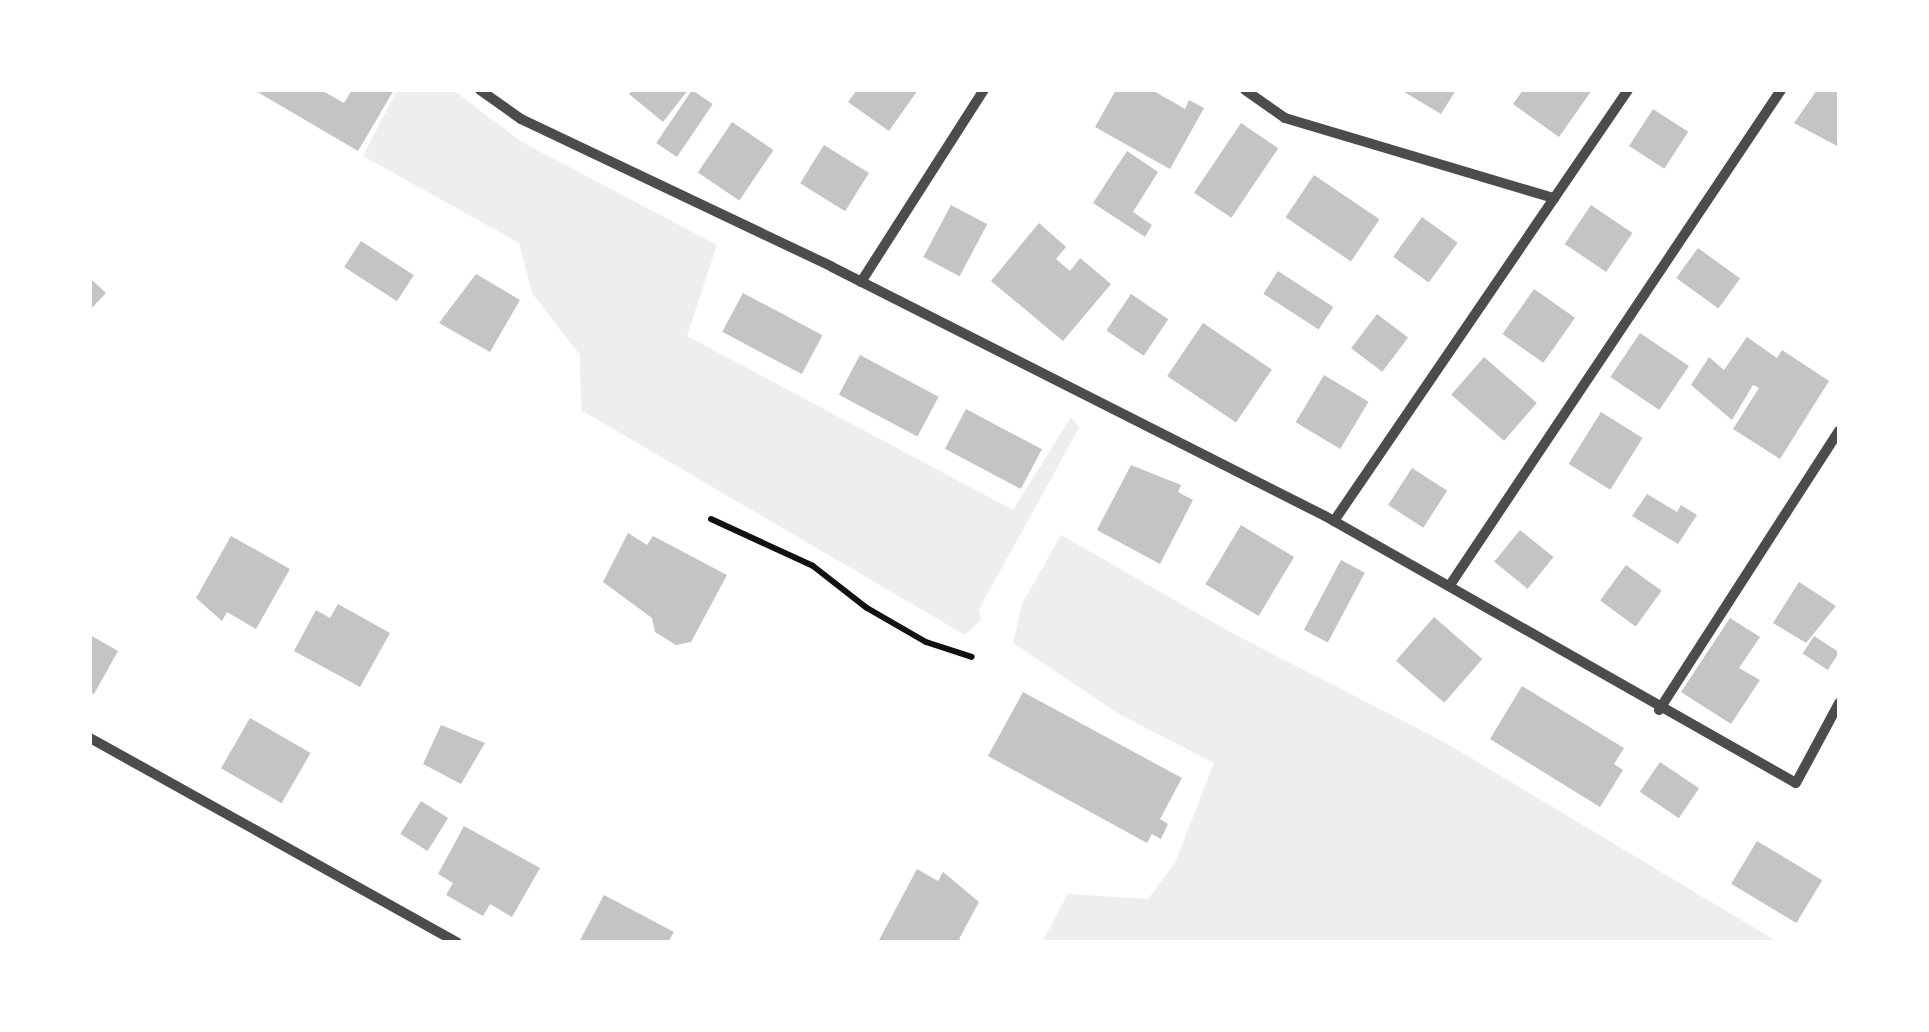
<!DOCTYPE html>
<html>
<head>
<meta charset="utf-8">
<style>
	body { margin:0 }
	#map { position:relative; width:1929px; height:1032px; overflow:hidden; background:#fff; font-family:"Asap Condensed",sans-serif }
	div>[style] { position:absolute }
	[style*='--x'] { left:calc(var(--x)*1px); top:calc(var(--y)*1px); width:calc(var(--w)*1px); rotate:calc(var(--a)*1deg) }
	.green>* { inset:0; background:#eee }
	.building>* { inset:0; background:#c4c4c4; transform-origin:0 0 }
	.path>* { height:6px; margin:-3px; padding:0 3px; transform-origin:3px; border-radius:3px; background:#111 }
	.minor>* { height:10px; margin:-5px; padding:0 5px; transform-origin:5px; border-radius:5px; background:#4c4c4c }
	span { translate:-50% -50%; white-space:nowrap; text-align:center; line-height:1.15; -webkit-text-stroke:10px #fff; paint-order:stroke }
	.frame { position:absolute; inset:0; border:92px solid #fff; pointer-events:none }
</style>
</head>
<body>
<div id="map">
	<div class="green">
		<i style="clip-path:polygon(397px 90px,453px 90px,522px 142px,717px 245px,687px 336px,1013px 510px,1071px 417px,1079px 428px,979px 609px,981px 620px,965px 635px,581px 410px,580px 355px,532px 293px,519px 243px,363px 156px)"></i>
		<i style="clip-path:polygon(1061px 535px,1230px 632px,1446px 743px,1778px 942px,1042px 942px,1068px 894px,1148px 899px,1175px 863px,1214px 763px,1119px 714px,1013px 643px,1022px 604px)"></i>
	</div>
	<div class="building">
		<i style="clip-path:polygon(254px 90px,321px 90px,344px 103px,352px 90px,394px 90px,358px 151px)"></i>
		<i style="clip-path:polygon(632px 90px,688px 90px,663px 122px,629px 94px)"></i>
		<i style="left:692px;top:90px;width:25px;height:64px;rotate:34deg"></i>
		<i style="clip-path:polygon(857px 90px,918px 90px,889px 131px,848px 102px)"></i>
		<i style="clip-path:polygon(1116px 90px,1152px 90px,1185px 109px,1189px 100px,1204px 108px,1170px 169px,1095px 127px)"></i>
		<i style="clip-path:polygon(1401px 90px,1456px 90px,1441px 114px)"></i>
		<i style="clip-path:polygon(1523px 90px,1592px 90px,1559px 137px,1513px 104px)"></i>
		<i style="clip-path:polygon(1817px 90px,1839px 90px,1839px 147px,1794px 123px)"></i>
		<i style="left:1653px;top:109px;width:42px;height:44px;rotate:33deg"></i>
		<i style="left:732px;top:122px;width:50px;height:61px;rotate:34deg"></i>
		<i style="left:1241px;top:123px;width:45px;height:84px;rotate:34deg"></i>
		<i style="left:824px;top:145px;width:53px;height:45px;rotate:32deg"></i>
		<i style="clip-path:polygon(1127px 151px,1158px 172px,1133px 212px,1152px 225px,1145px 237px,1093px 203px)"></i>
		<i style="left:1314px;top:175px;width:79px;height:51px;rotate:34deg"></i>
		<i style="left:951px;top:205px;width:41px;height:59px;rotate:28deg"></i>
		<i style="left:1591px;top:205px;width:50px;height:47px;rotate:34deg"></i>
		<i style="left:1422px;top:217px;width:44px;height:49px;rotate:36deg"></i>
		<i style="clip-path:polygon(1039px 223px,1066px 247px,1056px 259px,1070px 271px,1080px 258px,1111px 284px,1063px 341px,991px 281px)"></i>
		<i style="left:361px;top:241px;width:63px;height:31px;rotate:33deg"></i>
		<i style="left:1698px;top:248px;width:52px;height:37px;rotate:36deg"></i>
		<i style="left:1278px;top:271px;width:66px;height:27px;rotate:33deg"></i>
		<i style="clip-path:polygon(476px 274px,520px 300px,490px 352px,439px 323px)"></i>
		<i style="clip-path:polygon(92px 280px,106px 293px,90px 310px,90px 283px)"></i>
		<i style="left:1534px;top:289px;width:50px;height:55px;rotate:35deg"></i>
		<i style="left:743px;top:293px;width:90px;height:44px;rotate:28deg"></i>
		<i style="left:1131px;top:294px;width:45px;height:44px;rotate:34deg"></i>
		<i style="left:1377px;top:314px;width:39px;height:43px;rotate:37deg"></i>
		<i style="left:1203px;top:323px;width:83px;height:64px;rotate:34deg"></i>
		<i style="left:1640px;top:333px;width:59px;height:53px;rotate:34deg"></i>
		<i style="clip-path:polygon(1747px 337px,1777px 358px,1782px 350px,1829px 381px,1780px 459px,1733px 429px,1759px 388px,1753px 385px,1732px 420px,1691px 385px,1709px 357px,1724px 370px)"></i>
		<i style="left:860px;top:355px;width:89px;height:45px;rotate:28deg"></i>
		<i style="left:1484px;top:357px;width:70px;height:50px;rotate:41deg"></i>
		<i style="left:1324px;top:375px;width:52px;height:55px;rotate:31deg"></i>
		<i style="left:966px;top:409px;width:86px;height:45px;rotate:28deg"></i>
		<i style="left:1601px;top:412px;width:49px;height:61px;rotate:32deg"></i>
		<i style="clip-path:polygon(1131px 465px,1181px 485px,1178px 492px,1193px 500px,1160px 564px,1097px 530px)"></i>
		<i style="left:1412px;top:468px;width:42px;height:44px;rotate:33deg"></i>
		<i style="clip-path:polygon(1647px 494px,1677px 512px,1681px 505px,1697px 515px,1678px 544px,1632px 516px)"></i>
		<i style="left:1241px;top:525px;width:62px;height:69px;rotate:31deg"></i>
		<i style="left:1520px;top:530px;width:43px;height:41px;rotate:39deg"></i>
		<i style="clip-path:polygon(628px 533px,647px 545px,653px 536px,727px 575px,691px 642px,676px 645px,655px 632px,652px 618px,603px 582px)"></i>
		<i style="clip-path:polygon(231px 536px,290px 569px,256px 629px,227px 612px,222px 621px,196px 598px)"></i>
		<i style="left:1341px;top:560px;width:27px;height:79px;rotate:28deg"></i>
		<i style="left:1626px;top:565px;width:44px;height:44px;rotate:36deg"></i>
		<i style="clip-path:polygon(1799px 582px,1836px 606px,1806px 643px,1773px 623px)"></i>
		<i style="clip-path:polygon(338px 604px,390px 633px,360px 687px,294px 651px,316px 610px,330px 618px)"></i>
		<i style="left:1434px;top:617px;width:64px;height:58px;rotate:41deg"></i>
		<i style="clip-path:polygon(1730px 618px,1760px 637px,1739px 668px,1760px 680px,1731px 724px,1681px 692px)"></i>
		<i style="clip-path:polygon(90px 635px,118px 651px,94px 694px,90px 692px)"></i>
		<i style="left:1814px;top:636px;width:30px;height:21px;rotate:33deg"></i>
		<i style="clip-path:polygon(1522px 686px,1624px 748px,1614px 764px,1623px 770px,1600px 807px,1490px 739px)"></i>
		<i style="clip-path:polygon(1023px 692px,1182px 778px,1160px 819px,1168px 824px,1161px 839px,1152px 834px,1147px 843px,988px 756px)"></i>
		<i style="left:250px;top:718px;width:70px;height:58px;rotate:30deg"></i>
		<i style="clip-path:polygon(441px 725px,485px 743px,461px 784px,423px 764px)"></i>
		<i style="left:1660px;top:762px;width:47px;height:36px;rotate:34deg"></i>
		<i style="left:421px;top:801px;width:32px;height:39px;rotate:32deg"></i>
		<i style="clip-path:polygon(464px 826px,540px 868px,512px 917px,490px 904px,483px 916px,446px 895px,453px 883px,438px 874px)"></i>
		<i style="left:1757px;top:841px;width:76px;height:50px;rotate:31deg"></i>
		<i style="clip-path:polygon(917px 869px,938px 881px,943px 872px,979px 902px,959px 939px,964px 942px,878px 942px)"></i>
		<i style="clip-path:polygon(604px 895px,674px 932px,668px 942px,579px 942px)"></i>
	</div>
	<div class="path">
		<i style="--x:711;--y:519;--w:112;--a:24.7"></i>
		<i style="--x:813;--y:566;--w:68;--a:37.9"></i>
		<i style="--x:867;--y:608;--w:68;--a:30"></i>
		<i style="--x:926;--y:642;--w:48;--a:18.1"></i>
	</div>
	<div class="minor">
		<i style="--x:480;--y:90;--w:50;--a:35.3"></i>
		<i style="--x:521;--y:119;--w:344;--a:25.4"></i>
		<i style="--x:832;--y:267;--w:552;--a:26.8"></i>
		<i style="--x:1325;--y:516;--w:541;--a:29.55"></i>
		<i style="--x:1796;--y:783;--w:91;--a:-61.7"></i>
		<i style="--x:1245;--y:90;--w:49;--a:35"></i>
		<i style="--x:1285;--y:118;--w:281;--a:16.6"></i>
		<i style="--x:861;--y:282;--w:228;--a:-57.4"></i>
		<i style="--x:1334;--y:521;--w:522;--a:-55.7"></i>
		<i style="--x:1450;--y:585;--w:595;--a:-56.23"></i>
		<i style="--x:1659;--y:710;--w:332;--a:-57.2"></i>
		<i style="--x:90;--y:738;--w:420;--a:29.1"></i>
	</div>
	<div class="frame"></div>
</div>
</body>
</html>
